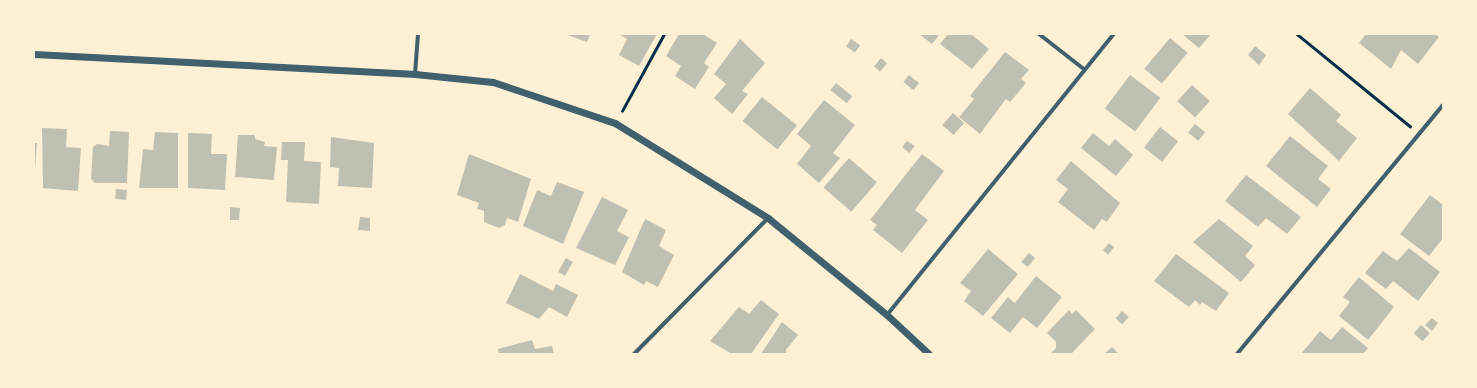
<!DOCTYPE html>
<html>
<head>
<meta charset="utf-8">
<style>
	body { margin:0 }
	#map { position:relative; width:1477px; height:388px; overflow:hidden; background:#fdf0d5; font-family:"Roboto Serif",serif }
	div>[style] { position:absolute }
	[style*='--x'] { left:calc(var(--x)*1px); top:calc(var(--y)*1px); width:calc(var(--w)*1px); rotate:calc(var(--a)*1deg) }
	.building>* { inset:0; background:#bec0b2; transform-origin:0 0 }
	.path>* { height:2.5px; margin:-1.25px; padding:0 1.25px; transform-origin:1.25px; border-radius:1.25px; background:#003049 }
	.minor>* { height:4px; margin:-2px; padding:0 2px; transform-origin:2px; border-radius:2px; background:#3f606c }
	.tertiary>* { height:7px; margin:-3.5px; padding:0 3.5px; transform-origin:3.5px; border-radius:3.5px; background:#3f606c }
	span { translate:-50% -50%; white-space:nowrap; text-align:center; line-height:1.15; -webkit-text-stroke:3px #fdf0d5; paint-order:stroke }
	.frame { position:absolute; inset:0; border:35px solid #fdf0d5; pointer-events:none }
</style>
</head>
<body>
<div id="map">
	<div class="building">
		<i style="clip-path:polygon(565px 34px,590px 34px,587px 42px)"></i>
		<i style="clip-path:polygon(618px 34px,657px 34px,639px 66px,619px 55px,627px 39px)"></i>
		<i style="clip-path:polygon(679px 34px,703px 34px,717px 43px,704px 63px,709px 67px,695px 89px,675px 76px,681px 66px,666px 56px)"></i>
		<i style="clip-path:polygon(919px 34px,940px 34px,932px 44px)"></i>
		<i style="clip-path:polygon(948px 34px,971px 34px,989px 49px,972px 69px,940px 44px)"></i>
		<i style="clip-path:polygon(1182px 34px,1211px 34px,1199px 48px)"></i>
		<i style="clip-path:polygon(1366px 34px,1435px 34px,1439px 37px,1418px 64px,1401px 50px,1391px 69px,1359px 43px)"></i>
		<i style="left:1170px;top:38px;width:23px;height:40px;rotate:40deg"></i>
		<i style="clip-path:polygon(740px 39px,765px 63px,742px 91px,748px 94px,732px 114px,714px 98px,726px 84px,714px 74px)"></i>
		<i style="left:851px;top:39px;width:11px;height:9px;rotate:34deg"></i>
		<i style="clip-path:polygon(1255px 46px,1266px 55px,1259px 65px,1248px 55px)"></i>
		<i style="clip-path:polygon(1005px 52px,1029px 70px,1021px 79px,1026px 83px,1010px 102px,1006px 99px,980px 134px,959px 117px,974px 99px,970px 96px)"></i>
		<i style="left:881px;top:58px;width:8px;height:11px;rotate:40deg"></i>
		<i style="left:909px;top:75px;width:13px;height:9px;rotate:39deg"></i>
		<i style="left:1130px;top:75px;width:38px;height:42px;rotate:37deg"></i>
		<i style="left:836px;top:83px;width:21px;height:9px;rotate:39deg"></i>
		<i style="left:1192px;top:85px;width:24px;height:22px;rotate:42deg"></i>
		<i style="clip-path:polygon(1310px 88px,1341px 115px,1336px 121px,1357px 138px,1339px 161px,1288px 114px)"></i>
		<i style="left:762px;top:97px;width:45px;height:31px;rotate:39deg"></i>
		<i style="clip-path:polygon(824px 100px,855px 125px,833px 153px,840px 158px,819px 183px,797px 164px,811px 146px,797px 134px)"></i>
		<i style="left:953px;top:113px;width:15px;height:16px;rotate:42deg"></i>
		<i style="left:1195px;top:124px;width:13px;height:11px;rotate:39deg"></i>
		<i style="left:1160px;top:127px;width:23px;height:26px;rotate:38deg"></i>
		<i style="clip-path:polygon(42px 128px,67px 129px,66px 147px,81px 148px,78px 191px,43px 188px)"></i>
		<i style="clip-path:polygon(110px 131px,129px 132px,127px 183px,95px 183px,91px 179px,93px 147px,97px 144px,109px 146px)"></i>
		<i style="clip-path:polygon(155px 132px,178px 133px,178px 188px,139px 188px,143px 149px,153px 150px)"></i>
		<i style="clip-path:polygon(188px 133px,212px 134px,211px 154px,227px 154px,225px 190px,188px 188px)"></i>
		<i style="clip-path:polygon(1093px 133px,1109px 146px,1115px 139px,1133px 155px,1116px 176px,1081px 148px)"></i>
		<i style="clip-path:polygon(238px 135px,255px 135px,255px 139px,265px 142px,264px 146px,277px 147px,274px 180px,235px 177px)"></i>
		<i style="clip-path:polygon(1290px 136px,1328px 166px,1318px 179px,1331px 189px,1317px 207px,1266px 166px)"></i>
		<i style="clip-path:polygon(331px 137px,374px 143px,372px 188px,338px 186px,339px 168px,330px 167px)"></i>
		<i style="clip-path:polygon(907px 141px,915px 146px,909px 153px,902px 147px)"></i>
		<i style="clip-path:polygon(282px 142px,305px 142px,304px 161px,321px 162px,319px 204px,286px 202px,288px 160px,281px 160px)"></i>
		<i style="clip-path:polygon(34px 143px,37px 143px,35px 168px,34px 168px)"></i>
		<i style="clip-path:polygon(469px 154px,531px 179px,518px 222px,507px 218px,505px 225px,499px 228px,484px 222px,484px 211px,477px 209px,479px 203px,457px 195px)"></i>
		<i style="clip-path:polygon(922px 154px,944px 171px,915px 210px,928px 220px,902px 253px,873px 230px,877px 225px,870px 220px)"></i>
		<i style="left:849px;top:158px;width:37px;height:39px;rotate:41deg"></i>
		<i style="clip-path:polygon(1071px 161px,1120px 203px,1107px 222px,1102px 219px,1094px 230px,1058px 202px,1068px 189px,1056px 180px)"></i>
		<i style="clip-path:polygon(1246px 175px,1301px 217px,1287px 234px,1266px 218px,1258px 227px,1225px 201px)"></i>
		<i style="clip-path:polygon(557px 182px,584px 192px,563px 244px,523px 226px,537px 190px,551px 196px)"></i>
		<i style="left:116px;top:189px;width:11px;height:10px;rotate:5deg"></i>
		<i style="clip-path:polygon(1430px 195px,1443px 205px,1443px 238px,1429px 256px,1400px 234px)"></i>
		<i style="clip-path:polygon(602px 197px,628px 210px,617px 231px,629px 237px,615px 265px,576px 248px)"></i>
		<i style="clip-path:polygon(230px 207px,240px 208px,239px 220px,230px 220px)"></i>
		<i style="clip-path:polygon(360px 217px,370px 218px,370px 231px,358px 230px)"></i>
		<i style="clip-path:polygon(645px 219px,666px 230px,659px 246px,674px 255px,658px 287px,646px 281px,644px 285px,622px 272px)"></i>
		<i style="clip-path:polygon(1219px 219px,1253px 246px,1245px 256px,1255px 265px,1241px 282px,1193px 242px)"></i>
		<i style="clip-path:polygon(1109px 243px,1114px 247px,1108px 255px,1103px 250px)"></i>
		<i style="clip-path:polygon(1409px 248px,1440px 272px,1418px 301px,1393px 281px,1386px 289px,1365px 273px,1383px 251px,1397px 261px)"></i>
		<i style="clip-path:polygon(988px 249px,1018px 274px,983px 316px,964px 301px,971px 291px,960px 283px)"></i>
		<i style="clip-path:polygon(1029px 253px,1035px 258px,1028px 267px,1021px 262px)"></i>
		<i style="clip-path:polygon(1176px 254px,1229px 293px,1216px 311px,1202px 302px,1200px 305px,1195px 300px,1189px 307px,1154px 281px)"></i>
		<i style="left:566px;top:258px;width:8px;height:16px;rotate:30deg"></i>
		<i style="clip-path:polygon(520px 274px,553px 291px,556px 284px,578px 295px,567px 317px,549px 307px,539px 319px,506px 303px)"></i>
		<i style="clip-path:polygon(1036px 276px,1062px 297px,1037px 328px,1023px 317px,1010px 333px,991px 318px,1008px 297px,1015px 303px)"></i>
		<i style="clip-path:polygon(1359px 277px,1394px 307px,1368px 340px,1339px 316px,1350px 302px,1343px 297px)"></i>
		<i style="clip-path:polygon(761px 300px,779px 314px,751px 354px,732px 354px,710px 341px,739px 307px,749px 314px)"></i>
		<i style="clip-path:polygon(1069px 310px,1072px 314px,1076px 310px,1095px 329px,1071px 354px,1050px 354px,1056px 348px,1056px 342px,1047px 333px)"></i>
		<i style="left:1122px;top:311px;width:9px;height:10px;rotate:41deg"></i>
		<i style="clip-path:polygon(1432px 318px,1438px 323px,1432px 331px,1425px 325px)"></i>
		<i style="clip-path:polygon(782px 322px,798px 335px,786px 350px,786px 354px,761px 354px)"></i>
		<i style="left:1421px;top:325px;width:12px;height:11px;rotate:42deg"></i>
		<i style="clip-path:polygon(1342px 327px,1368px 348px,1363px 354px,1301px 354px,1320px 331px,1331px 340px)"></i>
		<i style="clip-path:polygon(532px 340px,535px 349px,552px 346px,554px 354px,499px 354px,498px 349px)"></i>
		<i style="clip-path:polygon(1112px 347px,1119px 354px,1104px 354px)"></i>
	</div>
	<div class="path">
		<i style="--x:1297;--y:34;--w:146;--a:39.2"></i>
		<i style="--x:622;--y:111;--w:88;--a:-61.4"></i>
	</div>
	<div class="minor">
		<i style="--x:1039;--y:34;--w:58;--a:38"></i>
		<i style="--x:415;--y:74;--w:40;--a:-85.7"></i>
		<i style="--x:887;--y:315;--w:361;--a:-51.1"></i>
		<i style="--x:634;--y:354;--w:191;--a:-45.4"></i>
		<i style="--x:1237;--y:354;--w:323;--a:-50.4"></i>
	</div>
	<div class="tertiary">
		<i style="--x:34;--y:54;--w:382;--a:3"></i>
		<i style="--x:415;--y:74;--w:78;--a:5.9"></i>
		<i style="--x:493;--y:82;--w:129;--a:18.6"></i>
		<i style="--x:615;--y:123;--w:180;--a:31.8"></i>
		<i style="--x:768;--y:218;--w:154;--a:39.2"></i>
		<i style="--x:887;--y:315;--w:57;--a:42.9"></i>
	</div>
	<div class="frame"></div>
</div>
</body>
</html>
